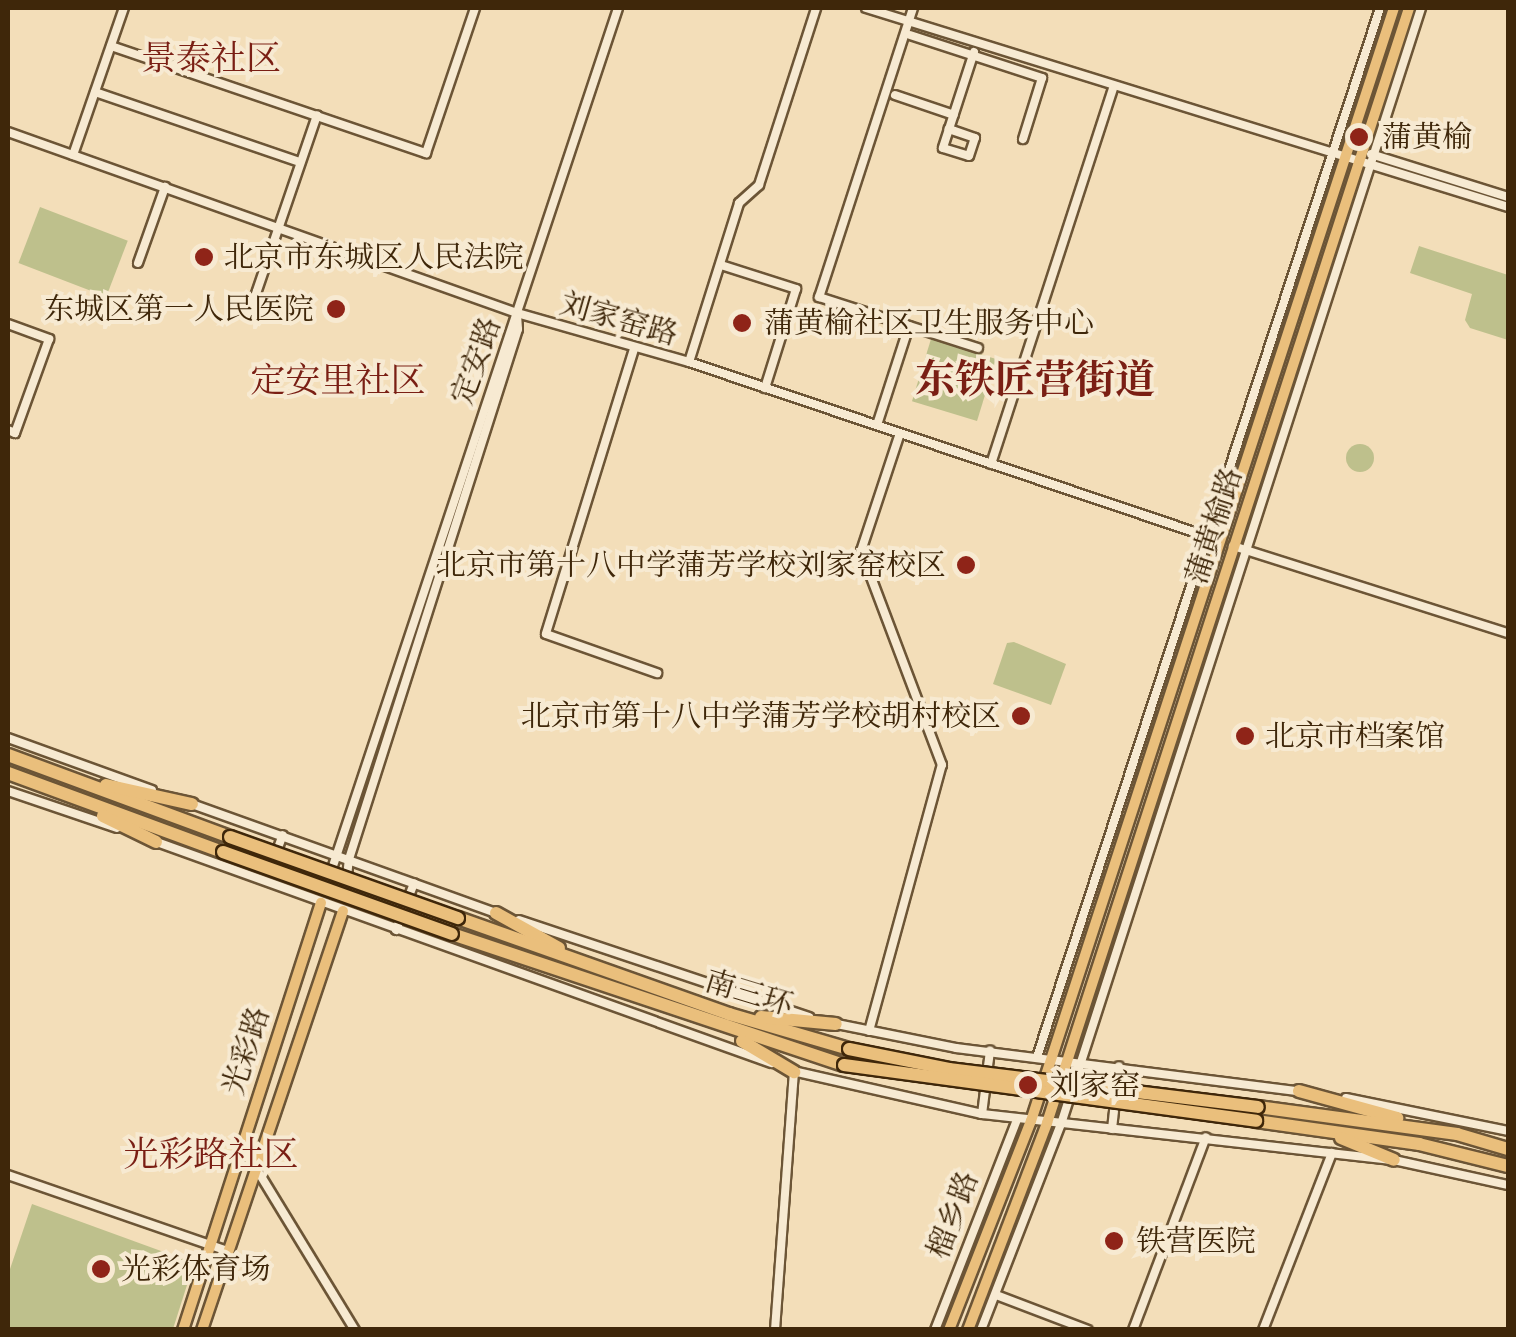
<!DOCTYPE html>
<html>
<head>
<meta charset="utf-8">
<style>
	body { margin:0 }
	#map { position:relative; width:1516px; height:1337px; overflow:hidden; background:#f3deb9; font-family:Alegreya,"Noto Serif SC",serif }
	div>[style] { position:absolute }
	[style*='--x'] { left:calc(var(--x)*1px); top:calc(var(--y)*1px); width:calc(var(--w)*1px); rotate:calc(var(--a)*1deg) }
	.green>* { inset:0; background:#bec08c; transform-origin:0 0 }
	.round { border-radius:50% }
	.roads { filter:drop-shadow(2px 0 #6c5536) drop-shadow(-2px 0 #6c5536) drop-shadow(0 2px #6c5536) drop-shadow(0 -2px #6c5536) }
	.minor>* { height:8px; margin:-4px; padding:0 4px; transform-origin:4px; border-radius:4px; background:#f7ead2 }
	.major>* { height:10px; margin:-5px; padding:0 5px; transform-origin:5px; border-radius:5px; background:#eabf7c }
	.highway>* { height:12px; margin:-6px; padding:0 6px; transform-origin:6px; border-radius:6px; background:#eabf7c }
	.bridges { filter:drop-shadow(2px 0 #3f270a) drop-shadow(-2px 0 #3f270a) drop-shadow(0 2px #3f270a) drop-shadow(0 -2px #3f270a) }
	.highway-bridge>* { height:12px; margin:-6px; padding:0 6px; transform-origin:6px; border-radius:6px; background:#eabf7c }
	.dots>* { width:28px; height:28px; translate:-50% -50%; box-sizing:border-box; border:5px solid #f7ead2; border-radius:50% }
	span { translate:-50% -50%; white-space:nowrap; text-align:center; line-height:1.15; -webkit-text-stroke:8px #f7ead2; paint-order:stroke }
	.poi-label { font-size:30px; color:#3f270a }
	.left { translate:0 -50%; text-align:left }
	.right { translate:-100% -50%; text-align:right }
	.street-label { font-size:30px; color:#3f270a }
	.quarter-label { font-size:35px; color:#7a1f14 }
	.district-label { font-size:40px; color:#7a1f14; font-weight:700 }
	.frame { position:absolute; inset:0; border:10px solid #3f270a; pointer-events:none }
</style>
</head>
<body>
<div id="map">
	<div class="green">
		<i style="left:40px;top:207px;width:94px;height:60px;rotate:21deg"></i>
		<i style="clip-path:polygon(1419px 246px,1508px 275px,1508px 340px,1470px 328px,1465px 320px,1472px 294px,1410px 273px)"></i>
		<i style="left:931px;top:339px;width:68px;height:65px;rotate:17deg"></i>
		<i class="round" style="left:1346px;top:444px;width:28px;height:28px"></i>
		<i style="clip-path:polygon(1014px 642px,1066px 664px,1051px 705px,993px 684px,1007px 643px)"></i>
		<i style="clip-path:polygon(32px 1204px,194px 1263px,173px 1329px,8px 1329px,8px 1275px)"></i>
	</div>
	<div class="roads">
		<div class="minor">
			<i style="--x:866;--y:8;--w:672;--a:17.22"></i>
			<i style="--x:913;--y:8;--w:304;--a:108"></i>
			<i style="--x:819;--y:297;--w:167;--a:17.8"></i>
			<i style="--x:910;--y:35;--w:139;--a:18"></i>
			<i style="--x:1042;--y:78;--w:64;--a:107.3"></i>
			<i style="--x:111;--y:46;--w:333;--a:18.8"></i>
			<i style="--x:426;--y:153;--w:153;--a:-71.3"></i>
			<i style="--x:95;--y:92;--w:217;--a:18.9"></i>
			<i style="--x:895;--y:95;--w:62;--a:18.7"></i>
			<i style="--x:949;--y:129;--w:20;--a:108"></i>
			<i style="--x:943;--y:148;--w:27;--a:17"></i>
			<i style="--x:969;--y:156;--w:19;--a:-72"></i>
			<i style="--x:975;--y:138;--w:28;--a:-161"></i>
			<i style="--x:949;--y:129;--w:81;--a:-72"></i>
			<i style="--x:8;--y:132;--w:540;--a:19.58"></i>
			<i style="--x:517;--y:313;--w:179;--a:15.9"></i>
			<i style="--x:689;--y:362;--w:561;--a:18.6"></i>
			<i style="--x:1371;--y:154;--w:144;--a:17.4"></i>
			<i style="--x:73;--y:155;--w:156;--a:-70.9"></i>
			<i style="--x:138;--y:263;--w:81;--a:-70.4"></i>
			<i style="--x:721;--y:265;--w:79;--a:17.7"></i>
			<i style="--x:796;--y:289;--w:104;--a:107.4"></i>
			<i style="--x:249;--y:314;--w:210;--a:-71.1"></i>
			<i style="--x:8;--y:324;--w:44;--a:20.1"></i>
			<i style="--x:49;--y:339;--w:100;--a:109.9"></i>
			<i style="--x:15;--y:433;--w:8;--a:-157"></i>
			<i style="--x:634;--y:349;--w:298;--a:107.2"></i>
			<i style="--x:546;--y:634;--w:118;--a:19.4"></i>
			<i style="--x:689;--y:362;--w:167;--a:-72.5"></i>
			<i style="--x:739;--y:203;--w:27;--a:-42"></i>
			<i style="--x:759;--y:185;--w:186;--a:-72.1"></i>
			<i style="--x:877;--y:425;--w:104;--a:-72.1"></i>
			<i style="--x:991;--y:464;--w:395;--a:-72"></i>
			<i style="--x:1233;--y:546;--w:288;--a:17.6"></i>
			<i style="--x:8;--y:738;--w:153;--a:19.9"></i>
			<i style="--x:8;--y:791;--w:115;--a:18.7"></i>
			<i style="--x:189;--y:803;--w:326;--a:19.7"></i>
			<i style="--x:154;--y:841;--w:656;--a:19.79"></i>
			<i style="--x:270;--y:870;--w:37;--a:-70"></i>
			<i style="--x:325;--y:890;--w:929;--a:-71.62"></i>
			<i style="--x:345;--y:896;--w:37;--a:-84"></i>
			<i style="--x:349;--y:859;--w:556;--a:-72.31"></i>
			<i style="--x:518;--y:329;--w:16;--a:-94"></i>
			<i style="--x:519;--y:920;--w:306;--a:18.5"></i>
			<i style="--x:396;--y:930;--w:50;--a:-69"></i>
			<i style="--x:832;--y:1023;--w:126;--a:11.4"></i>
			<i style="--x:956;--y:1048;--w:350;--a:7.2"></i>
			<i style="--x:869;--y:1031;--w:276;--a:-74.7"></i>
			<i style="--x:942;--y:765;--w:229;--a:-110.7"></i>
			<i style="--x:861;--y:551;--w:124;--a:-71.7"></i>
			<i style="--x:1037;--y:1057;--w:1104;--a:-71.89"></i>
			<i style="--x:793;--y:1071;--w:194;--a:12.8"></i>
			<i style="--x:982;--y:1114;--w:415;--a:6.4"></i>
			<i style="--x:1394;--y:1160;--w:117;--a:12.4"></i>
			<i style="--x:1346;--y:1098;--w:165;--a:11.5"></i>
			<i style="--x:982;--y:1114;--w:64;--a:-82.8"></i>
			<i style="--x:1112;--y:1129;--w:63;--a:-83.7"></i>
			<i style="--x:256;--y:1168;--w:190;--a:58.6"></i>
			<i style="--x:8;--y:1175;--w:233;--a:19.1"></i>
			<i style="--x:996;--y:1295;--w:98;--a:20.8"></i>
			<i style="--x:775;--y:1330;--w:259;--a:-85.8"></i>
			<i style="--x:935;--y:1330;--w:225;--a:-68.7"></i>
			<i style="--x:981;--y:1330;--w:221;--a:-68.8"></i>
			<i style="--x:1061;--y:1124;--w:1173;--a:-72.12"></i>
			<i style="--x:1133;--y:1330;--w:206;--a:-69.3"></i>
			<i style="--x:1263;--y:1330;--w:190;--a:-68.7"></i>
		</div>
		<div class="major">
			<i style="--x:183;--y:1330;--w:449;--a:-72.1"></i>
			<i style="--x:202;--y:1330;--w:442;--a:-71.4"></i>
			<i style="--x:949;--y:1330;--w:225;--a:-68.6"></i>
			<i style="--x:1031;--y:1121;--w:1171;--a:-71.94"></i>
			<i style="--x:968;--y:1330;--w:222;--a:-69.1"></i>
			<i style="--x:1047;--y:1123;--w:1172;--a:-72.01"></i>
		</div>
		<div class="highway">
			<i style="--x:8;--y:755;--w:237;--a:20.3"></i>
			<i style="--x:8;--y:773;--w:229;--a:20.2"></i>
			<i style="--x:106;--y:785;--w:88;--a:12.5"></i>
			<i style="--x:103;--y:816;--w:59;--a:26.1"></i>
			<i style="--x:496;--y:913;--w:72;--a:29.1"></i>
			<i style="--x:458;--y:918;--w:288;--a:19.5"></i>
			<i style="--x:729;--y:1014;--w:125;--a:16.3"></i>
			<i style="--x:452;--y:934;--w:413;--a:18.5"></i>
			<i style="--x:761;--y:1017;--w:75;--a:5.3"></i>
			<i style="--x:742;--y:1041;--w:61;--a:30.8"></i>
			<i style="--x:1299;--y:1091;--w:102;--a:15.4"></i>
			<i style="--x:1258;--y:1107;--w:201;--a:7.7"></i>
			<i style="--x:1457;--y:1134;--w:53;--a:16.4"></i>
			<i style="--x:1256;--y:1121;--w:165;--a:8"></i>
			<i style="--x:1419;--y:1144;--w:92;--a:13.9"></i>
			<i style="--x:1341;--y:1138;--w:57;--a:22.5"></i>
		</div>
	</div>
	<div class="bridges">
		<div class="highway-bridge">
			<i style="--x:230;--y:837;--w:242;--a:19.6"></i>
			<i style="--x:223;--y:852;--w:243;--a:19.7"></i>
			<i style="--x:849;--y:1049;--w:102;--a:11.3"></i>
			<i style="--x:949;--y:1069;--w:311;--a:7"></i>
			<i style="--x:844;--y:1065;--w:416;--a:7.7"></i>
		</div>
	</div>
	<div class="dots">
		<i style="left:1359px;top:137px;background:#8f2418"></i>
		<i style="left:204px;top:257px;background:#8f2418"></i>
		<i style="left:336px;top:309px;background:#8f2418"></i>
		<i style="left:742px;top:323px;background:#8f2418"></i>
		<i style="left:966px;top:565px;background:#8f2418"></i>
		<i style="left:1021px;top:716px;background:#8f2418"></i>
		<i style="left:1245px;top:736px;background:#8f2418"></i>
		<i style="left:1028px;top:1085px;background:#8f2418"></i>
		<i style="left:1114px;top:1241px;background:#8f2418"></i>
		<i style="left:101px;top:1269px;background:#8f2418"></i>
	</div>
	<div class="poi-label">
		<span class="left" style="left:1382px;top:137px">蒲黄榆</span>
		<span class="left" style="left:224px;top:257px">北京市东城区人民法院</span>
		<span class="right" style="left:314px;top:309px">东城区第一人民医院</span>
		<span class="left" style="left:764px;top:323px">蒲黄榆社区卫生服务中心</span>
		<span class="right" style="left:946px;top:565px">北京市第十八中学蒲芳学校刘家窑校区</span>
		<span class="right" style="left:1001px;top:716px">北京市第十八中学蒲芳学校胡村校区</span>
		<span class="left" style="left:1265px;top:736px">北京市档案馆</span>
		<span class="left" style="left:1050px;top:1085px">刘家窑</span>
		<span class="left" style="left:1136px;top:1241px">铁营医院</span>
		<span class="left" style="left:121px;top:1269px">光彩体育场</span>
	</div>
	<div class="street-label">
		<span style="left:619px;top:319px;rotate:16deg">刘家窑路</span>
		<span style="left:476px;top:361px;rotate:-70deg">定安路</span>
		<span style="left:1214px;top:526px;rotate:-72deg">蒲黄榆路</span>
		<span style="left:749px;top:993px;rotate:17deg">南三环</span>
		<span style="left:246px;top:1051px;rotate:-72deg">光彩路</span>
		<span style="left:953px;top:1215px;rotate:-69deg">榴乡路</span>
	</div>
	<div class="quarter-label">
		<span style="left:211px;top:58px">景泰社区</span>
		<span style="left:338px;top:380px">定安里社区</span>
		<span style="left:211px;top:1154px">光彩路社区</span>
	</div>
	<div class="district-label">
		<span style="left:1035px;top:380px">东铁匠营街道</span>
	</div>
	<div class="frame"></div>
</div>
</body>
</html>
